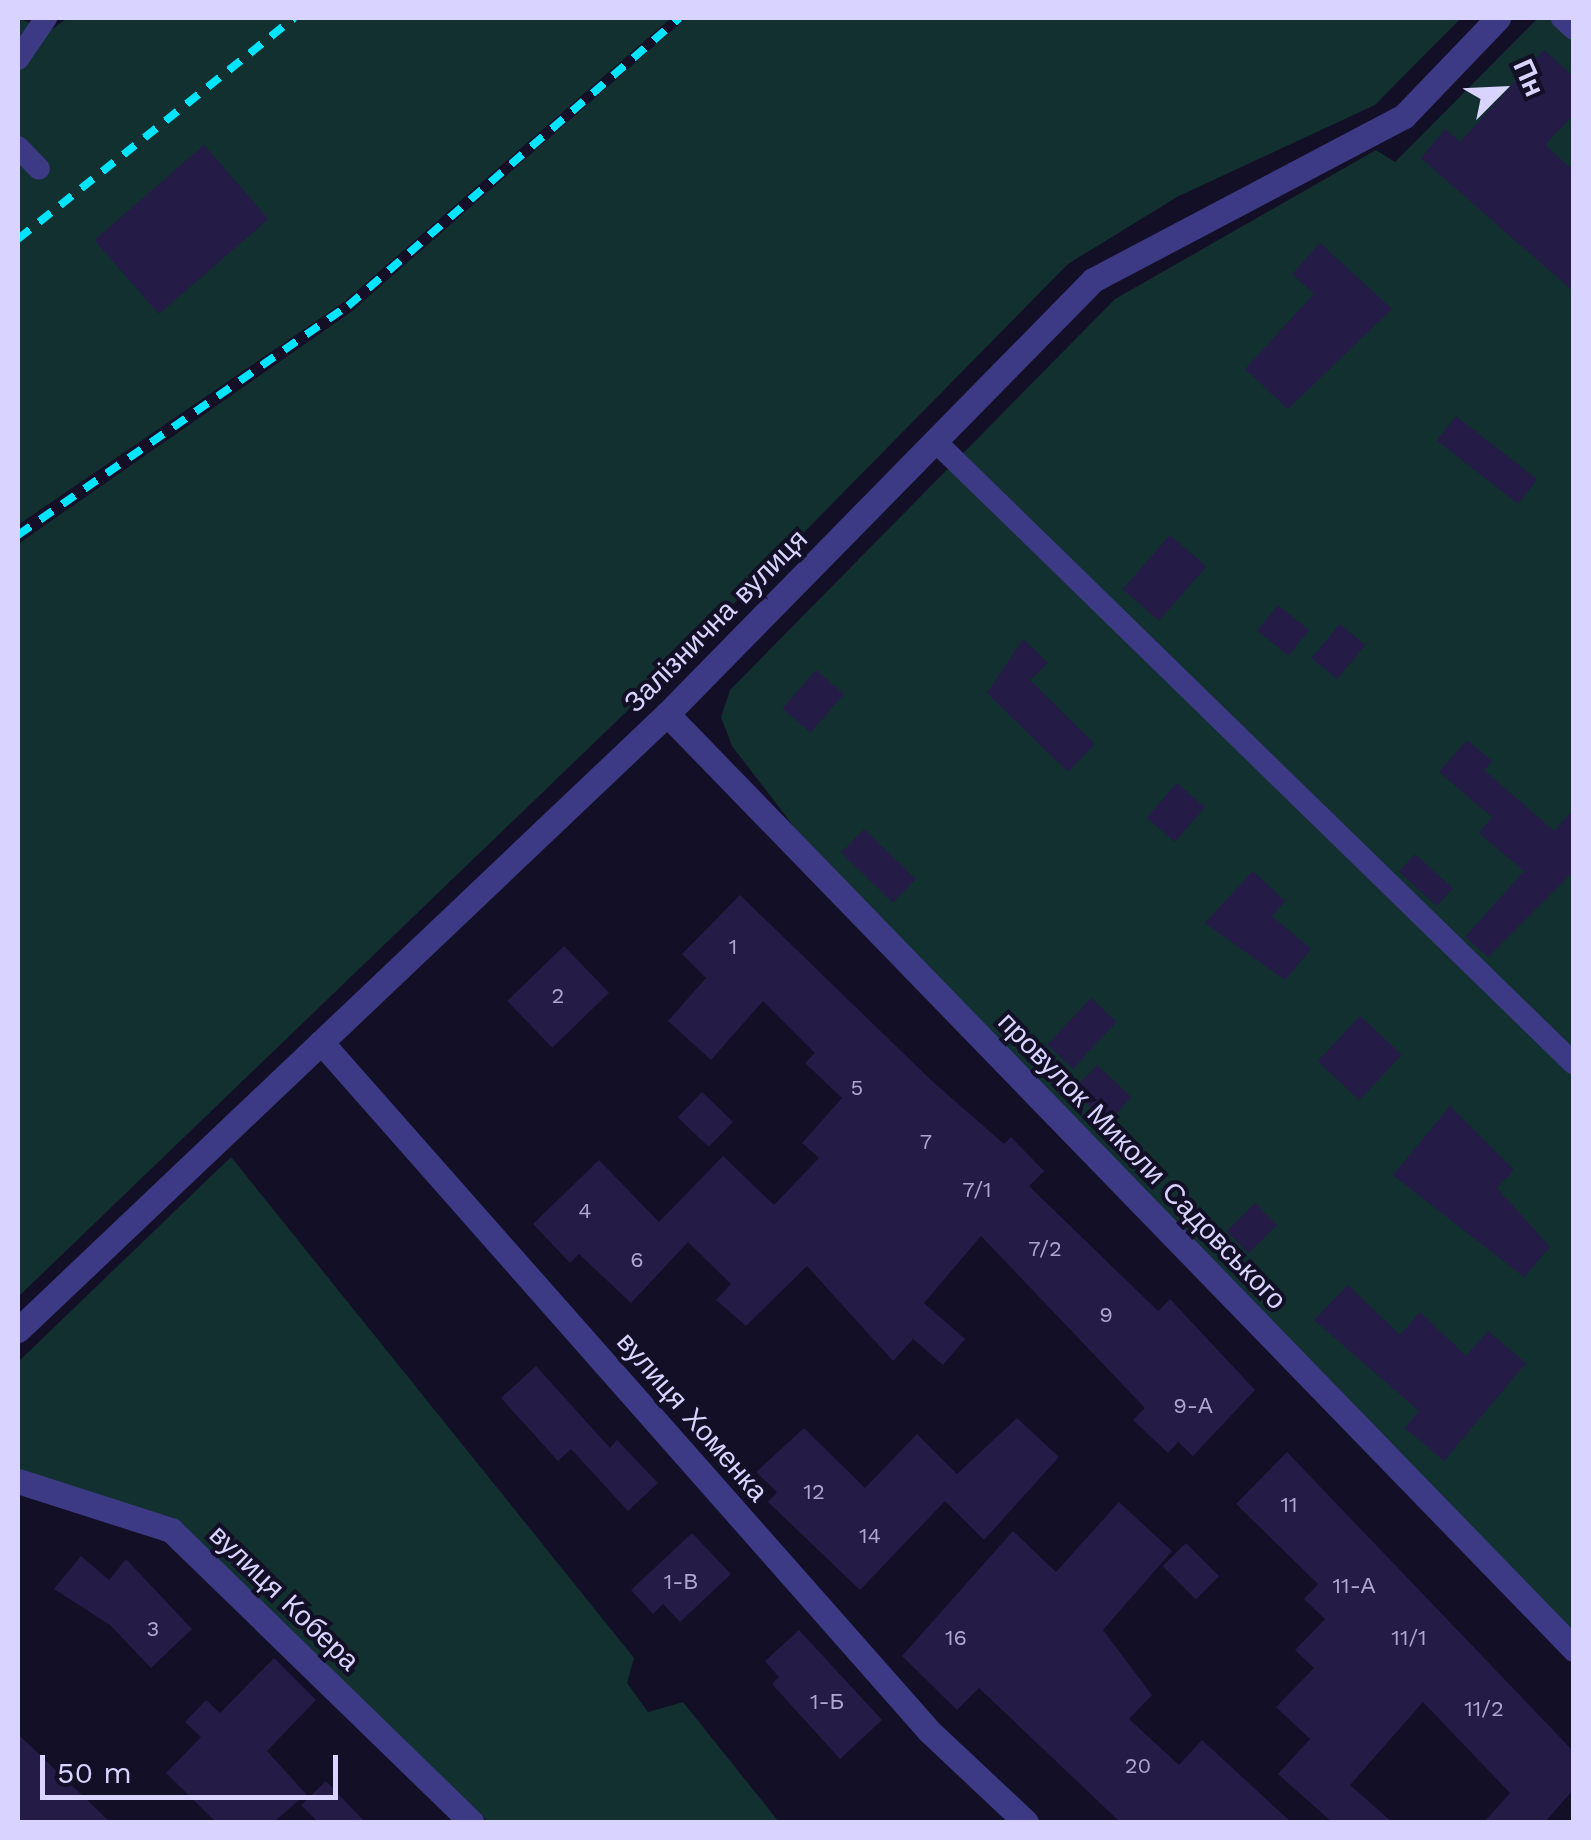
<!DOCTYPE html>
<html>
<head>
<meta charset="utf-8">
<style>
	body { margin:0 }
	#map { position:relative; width:1591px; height:1840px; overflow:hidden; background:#130f26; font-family:"Work Sans",sans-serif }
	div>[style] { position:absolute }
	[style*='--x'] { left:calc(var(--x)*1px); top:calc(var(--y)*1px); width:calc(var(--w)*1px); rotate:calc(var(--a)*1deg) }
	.green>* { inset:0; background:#12302f }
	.building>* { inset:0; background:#241b47; transform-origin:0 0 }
	.service>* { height:22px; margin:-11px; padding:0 11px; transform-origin:11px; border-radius:11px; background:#3d3a85 }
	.minor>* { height:25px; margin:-12.5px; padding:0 12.5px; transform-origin:12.5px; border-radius:12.5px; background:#3d3a85 }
	.rail>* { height:8px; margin-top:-4px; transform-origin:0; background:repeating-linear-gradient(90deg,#00e5ff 0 15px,transparent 0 27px) }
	span { translate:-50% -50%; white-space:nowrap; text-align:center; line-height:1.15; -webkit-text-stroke:8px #130f26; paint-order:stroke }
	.number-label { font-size:22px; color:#aca6d1 }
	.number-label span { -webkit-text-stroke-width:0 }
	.street-label { font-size:28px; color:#d9d4ff }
	.frame { position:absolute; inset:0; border:20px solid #d9d4ff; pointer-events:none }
	.north { position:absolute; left:1451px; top:40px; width:100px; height:100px; -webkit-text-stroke:8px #130f26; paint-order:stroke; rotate:66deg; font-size:28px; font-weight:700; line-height:40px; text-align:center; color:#d9d4ff }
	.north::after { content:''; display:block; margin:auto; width:35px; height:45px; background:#d9d4ff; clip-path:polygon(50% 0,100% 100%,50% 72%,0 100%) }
	.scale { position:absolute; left:40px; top:1755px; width:298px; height:45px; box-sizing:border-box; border:5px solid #d9d4ff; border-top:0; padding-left:12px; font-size:30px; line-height:35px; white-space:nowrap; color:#d9d4ff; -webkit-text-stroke:8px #130f26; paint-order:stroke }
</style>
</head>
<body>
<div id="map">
	<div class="green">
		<i style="clip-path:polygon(18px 18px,49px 31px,68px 18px,671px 18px,344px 302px,18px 525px)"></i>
		<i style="clip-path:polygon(686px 18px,1461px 18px,1375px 105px,1177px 197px,1068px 264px,649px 690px,18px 1297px,18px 544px,351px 312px)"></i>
		<i style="clip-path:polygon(1538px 18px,1573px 18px,1573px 1633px,811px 849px,732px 746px,721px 717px,730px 690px,1115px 299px,1376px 150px,1395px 162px)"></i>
		<i style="clip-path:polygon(231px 1157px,634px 1658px,627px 1683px,648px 1712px,683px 1702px,779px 1822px,488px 1822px,176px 1519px,18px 1470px,18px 1362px)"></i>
	</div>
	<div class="building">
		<i style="clip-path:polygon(1544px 50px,1574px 77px,1574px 114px,1545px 145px,1574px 171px,1574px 292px,1421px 158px,1445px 129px,1460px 142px)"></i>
		<i style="left:204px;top:145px;width:98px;height:145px;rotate:49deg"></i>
		<i style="clip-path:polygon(1320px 243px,1392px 309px,1288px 409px,1245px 369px,1314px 294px,1292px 274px)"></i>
		<i style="left:1456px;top:416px;width:103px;height:31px;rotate:38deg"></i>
		<i style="left:1170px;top:535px;width:48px;height:72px;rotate:41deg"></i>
		<i style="left:1278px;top:605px;width:40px;height:33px;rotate:39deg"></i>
		<i style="left:1340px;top:624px;width:33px;height:44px;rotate:40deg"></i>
		<i style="clip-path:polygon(1023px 639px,1048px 663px,1030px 680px,1095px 744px,1068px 772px,987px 693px)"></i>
		<i style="left:816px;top:670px;width:37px;height:51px;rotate:41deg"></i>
		<i style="clip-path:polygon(1467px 740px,1492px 761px,1484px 770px,1554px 831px,1574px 809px,1574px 871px,1488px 957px,1465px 937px,1524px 871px,1479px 833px,1492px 817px,1439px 772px)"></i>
		<i style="left:1177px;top:783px;width:37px;height:46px;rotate:41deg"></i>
		<i style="left:864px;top:829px;width:72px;height:33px;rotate:44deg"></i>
		<i style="left:1415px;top:854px;width:51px;height:24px;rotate:42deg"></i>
		<i style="clip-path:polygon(1253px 871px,1285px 901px,1272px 916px,1311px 949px,1285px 980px,1205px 923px)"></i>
		<i style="clip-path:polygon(740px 895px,932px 1081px,1004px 1144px,1011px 1137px,1044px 1171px,1029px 1186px,1158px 1311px,1170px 1299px,1255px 1390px,1193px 1456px,1178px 1442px,1168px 1453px,1133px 1420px,1145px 1408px,981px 1236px,924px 1303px,965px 1339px,943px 1365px,913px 1339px,893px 1361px,807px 1266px,746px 1326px,716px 1300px,731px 1284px,688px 1242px,631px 1303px,579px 1254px,570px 1263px,533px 1224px,599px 1160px,659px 1222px,723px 1156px,774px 1205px,819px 1158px,802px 1143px,842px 1098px,805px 1063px,815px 1053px,763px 1001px,711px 1060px,668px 1021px,706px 978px,682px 954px)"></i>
		<i style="left:564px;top:946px;width:65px;height:79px;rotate:46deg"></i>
		<i style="left:1091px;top:998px;width:35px;height:64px;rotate:43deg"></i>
		<i style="left:1360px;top:1016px;width:57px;height:62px;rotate:43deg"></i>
		<i style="left:1097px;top:1065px;width:47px;height:35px;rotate:43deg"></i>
		<i style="left:702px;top:1092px;width:43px;height:35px;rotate:44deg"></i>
		<i style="clip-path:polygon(1450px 1106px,1514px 1170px,1497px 1188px,1550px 1247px,1524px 1277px,1393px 1175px)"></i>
		<i style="left:1255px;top:1203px;width:31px;height:40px;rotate:45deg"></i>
		<i style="clip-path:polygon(1348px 1285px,1400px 1335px,1420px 1312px,1466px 1356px,1488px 1331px,1526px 1363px,1444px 1461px,1405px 1428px,1419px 1411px,1314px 1320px)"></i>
		<i style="clip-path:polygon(536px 1366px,610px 1448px,617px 1440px,658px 1483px,628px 1511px,571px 1449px,558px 1461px,501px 1398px)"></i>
		<i style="clip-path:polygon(1017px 1418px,1059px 1457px,984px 1540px,945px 1501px,860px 1590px,768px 1502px,777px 1492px,756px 1472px,804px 1428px,865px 1488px,917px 1434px,957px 1474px)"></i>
		<i style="clip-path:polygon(1287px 1452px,1574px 1752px,1574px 1789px,1545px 1822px,1484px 1822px,1510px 1793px,1423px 1702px,1350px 1785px,1392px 1822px,1332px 1822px,1278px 1774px,1310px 1739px,1276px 1707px,1314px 1668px,1295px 1650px,1325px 1619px,1304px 1599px,1318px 1584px,1236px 1504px)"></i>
		<i style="clip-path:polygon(1119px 1502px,1172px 1551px,1103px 1630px,1152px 1695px,1129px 1719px,1179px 1765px,1202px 1740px,1291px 1822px,1120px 1822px,979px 1688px,957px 1710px,902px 1656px,1013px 1531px,1056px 1572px)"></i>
		<i style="clip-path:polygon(692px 1533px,731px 1574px,680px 1622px,663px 1604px,653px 1614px,631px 1590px)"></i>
		<i style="left:1186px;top:1543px;width:47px;height:33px;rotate:45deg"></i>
		<i style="clip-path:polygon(81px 1556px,109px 1580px,126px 1559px,192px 1629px,151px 1668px,110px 1625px,54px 1589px)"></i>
		<i style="clip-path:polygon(799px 1630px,882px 1720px,840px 1759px,772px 1684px,779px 1677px,765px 1661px)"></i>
		<i style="clip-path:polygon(274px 1658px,316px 1700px,267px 1751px,306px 1794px,274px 1822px,216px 1822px,166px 1773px,201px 1737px,185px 1722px,206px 1700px,220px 1713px)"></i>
		<i style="clip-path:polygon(18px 1734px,110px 1822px,18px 1822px)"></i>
		<i style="clip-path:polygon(326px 1781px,365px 1822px,318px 1822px,301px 1805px)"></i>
	</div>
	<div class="service">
		<i style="--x:1562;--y:18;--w:16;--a:43"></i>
		<i style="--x:18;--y:59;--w:50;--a:-55.7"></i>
		<i style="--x:18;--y:147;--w:30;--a:46"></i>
		<i style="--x:935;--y:441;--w:892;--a:44.27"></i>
	</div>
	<div class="minor">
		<i style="--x:667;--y:714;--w:1303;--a:45.87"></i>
		<i style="--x:321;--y:1042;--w:919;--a:48.57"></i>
		<i style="--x:929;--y:1731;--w:133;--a:43.2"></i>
		<i style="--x:18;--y:1330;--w:895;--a:-43.51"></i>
		<i style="--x:667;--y:714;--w:608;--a:-45.53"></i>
		<i style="--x:1093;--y:280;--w:352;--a:-27.8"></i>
		<i style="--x:1404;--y:116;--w:136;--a:-46.2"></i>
		<i style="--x:18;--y:1481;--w:161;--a:17.8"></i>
		<i style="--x:171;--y:1530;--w:419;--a:44.2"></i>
	</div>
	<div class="rail">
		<i style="--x:18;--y:239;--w:354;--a:-38.7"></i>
		<i style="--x:18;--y:535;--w:402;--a:-34.8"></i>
		<i style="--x:348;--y:306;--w:439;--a:-41"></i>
	</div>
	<div class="number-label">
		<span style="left:733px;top:947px">1</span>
		<span style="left:558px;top:996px">2</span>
		<span style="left:857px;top:1088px">5</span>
		<span style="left:926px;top:1142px">7</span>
		<span style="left:977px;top:1190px">7/1</span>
		<span style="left:585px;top:1211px">4</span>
		<span style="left:1045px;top:1249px">7/2</span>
		<span style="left:637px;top:1260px">6</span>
		<span style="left:1106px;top:1315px">9</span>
		<span style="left:1193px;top:1406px">9-А</span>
		<span style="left:814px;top:1492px">12</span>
		<span style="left:1289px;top:1505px">11</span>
		<span style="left:870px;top:1536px">14</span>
		<span style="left:681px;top:1582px">1-В</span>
		<span style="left:1354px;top:1586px">11-А</span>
		<span style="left:153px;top:1629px">3</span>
		<span style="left:956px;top:1638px">16</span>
		<span style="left:1409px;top:1638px">11/1</span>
		<span style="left:827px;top:1702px">1-Б</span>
		<span style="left:1484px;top:1709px">11/2</span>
		<span style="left:1138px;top:1766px">20</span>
	</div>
	<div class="street-label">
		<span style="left:716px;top:621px;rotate:-45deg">Залізнична вулиця</span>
		<span style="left:1142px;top:1161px;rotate:46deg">провулок Миколи Садовського</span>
		<span style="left:692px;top:1417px;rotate:49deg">вулиця Хоменка</span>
		<span style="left:284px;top:1598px;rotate:44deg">вулиця Кобера</span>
	</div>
	<div class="frame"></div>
	<div class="north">Пн</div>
	<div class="scale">50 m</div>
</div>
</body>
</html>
